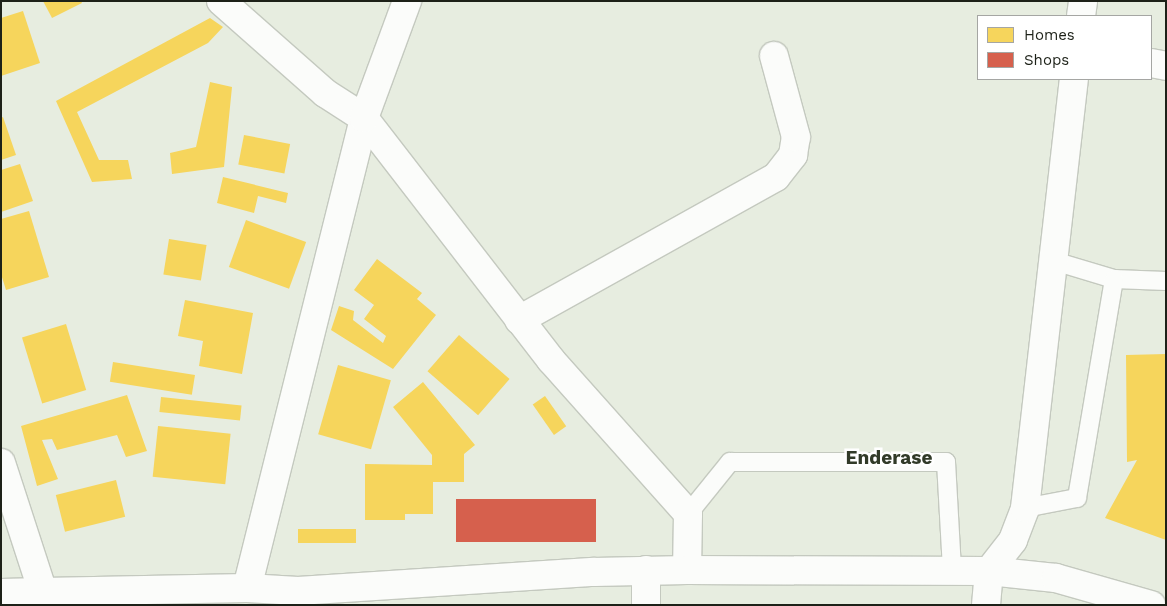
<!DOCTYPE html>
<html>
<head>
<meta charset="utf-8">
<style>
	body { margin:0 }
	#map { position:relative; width:1167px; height:606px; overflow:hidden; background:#e7ede0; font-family:"Work Sans",sans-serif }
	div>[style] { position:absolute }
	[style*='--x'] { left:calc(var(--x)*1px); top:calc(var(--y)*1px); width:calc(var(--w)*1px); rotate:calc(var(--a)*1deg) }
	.homes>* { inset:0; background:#f6d55c; transform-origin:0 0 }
	.shops>* { inset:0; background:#d6604d; transform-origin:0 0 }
	.roads { filter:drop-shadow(1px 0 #c4c9bf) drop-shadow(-1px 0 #c4c9bf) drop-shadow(0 1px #c4c9bf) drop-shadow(0 -1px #c4c9bf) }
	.service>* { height:18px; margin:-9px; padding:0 9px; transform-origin:9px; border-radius:9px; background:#fbfcfa }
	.minor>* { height:28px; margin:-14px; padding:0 14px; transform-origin:14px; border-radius:14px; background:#fbfcfa }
	.secondary>* { height:28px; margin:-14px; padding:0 14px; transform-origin:14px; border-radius:14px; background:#fbfcfa }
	span { translate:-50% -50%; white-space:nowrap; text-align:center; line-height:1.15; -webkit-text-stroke:5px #fff; paint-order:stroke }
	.neighbourhood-label { font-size:19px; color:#313a28; font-weight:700 }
	.frame { position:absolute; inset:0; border:2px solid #1d2118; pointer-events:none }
	.legend { position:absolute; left:977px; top:15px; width:175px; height:65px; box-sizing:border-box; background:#fff; border:1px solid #a5a6a3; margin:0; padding:6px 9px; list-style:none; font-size:15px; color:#1d2118 }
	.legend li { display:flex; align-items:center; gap:10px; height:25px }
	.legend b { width:25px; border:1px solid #a5a6a3 }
</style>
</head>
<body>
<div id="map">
	<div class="homes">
		<i style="clip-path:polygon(43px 1px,81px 1px,82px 3px,52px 18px)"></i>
		<i style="clip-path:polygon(23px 11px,40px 63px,1px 76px,1px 18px)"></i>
		<i style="clip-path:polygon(210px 18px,223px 27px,208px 43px,77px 112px,99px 160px,128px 160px,132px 179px,92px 182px,56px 101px)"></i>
		<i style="clip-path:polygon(210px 82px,232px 87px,224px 167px,172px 174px,170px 153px,196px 147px)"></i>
		<i style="clip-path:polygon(3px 117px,16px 155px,1px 160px,1px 118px)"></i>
		<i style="left:244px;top:135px;width:47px;height:30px;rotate:11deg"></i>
		<i style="clip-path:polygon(20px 164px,33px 201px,1px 212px,1px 170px)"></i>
		<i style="clip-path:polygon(223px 177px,288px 193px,286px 203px,258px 196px,254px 213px,217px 203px)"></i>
		<i style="clip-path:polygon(29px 211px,49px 277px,6px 290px,1px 274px,1px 219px)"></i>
		<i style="left:246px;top:220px;width:64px;height:50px;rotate:20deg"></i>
		<i style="left:169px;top:239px;width:38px;height:36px;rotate:9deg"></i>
		<i style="clip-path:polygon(377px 259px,422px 293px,417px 299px,436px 315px,393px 369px,331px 330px,339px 306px,354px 311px,353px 320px,383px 343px,386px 336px,364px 319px,374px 305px,354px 290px)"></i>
		<i style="clip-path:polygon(185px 300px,253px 313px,242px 374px,199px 366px,203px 341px,178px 336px)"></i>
		<i style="left:66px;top:324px;width:69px;height:46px;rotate:73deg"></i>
		<i style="left:459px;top:335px;width:67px;height:48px;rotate:41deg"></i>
		<i style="clip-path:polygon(1166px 354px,1166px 540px,1105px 518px,1137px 460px,1127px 462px,1126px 355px)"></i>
		<i style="left:113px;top:362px;width:83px;height:20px;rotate:9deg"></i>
		<i style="left:338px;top:365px;width:55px;height:72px;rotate:16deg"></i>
		<i style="clip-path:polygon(423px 382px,475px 445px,464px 454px,464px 482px,433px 482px,433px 514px,405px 514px,405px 520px,365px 520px,365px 464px,432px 465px,432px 455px,393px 407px)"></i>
		<i style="clip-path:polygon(127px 395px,147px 451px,126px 457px,117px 435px,57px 450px,52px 439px,42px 440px,58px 479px,37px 486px,21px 426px)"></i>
		<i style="left:545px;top:396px;width:37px;height:15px;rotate:55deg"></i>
		<i style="left:161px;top:397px;width:81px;height:15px;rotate:6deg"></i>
		<i style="left:158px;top:426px;width:73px;height:51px;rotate:6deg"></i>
		<i style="left:116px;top:480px;width:38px;height:62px;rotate:76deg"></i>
		<i style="left:298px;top:529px;width:58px;height:14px"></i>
	</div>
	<div class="shops">
		<i style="left:456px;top:499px;width:140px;height:43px"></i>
	</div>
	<div class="roads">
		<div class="service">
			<i style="--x:1054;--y:261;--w:63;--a:16.7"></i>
			<i style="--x:1114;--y:279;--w:52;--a:2.2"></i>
			<i style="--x:1025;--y:508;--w:53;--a:-10.9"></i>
			<i style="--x:1077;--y:498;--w:222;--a:-80.4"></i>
			<i style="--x:688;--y:514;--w:67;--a:-51.1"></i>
			<i style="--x:730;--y:462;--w:216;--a:0"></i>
			<i style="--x:946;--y:462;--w:109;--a:86.8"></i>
		</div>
		<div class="minor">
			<i style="--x:221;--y:1;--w:139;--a:41.5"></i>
			<i style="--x:325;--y:93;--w:46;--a:32.7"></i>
			<i style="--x:364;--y:118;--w:306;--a:52.3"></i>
			<i style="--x:551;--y:360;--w:206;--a:48.3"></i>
			<i style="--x:688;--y:514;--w:56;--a:91"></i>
			<i style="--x:1081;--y:16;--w:15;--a:-82"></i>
			<i style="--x:1151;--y:63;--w:15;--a:11"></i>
			<i style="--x:519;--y:320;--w:294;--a:-29.1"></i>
			<i style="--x:776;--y:177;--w:28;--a:-52"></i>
			<i style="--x:793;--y:155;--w:18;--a:-81"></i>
			<i style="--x:796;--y:137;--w:84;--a:-105.2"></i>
			<i style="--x:1;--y:463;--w:136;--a:72"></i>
			<i style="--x:43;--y:592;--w:204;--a:-1.1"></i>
			<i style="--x:247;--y:588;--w:51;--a:3.4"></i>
			<i style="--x:247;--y:588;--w:484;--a:-76"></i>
			<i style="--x:364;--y:118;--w:125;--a:-69.8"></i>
			<i style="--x:1;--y:593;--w:42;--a:-1.4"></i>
			<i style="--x:646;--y:605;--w:35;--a:-90"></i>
			<i style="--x:986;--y:605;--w:34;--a:-85"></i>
			<i style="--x:989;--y:571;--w:39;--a:-52"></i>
			<i style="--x:1013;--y:540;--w:34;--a:-69"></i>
			<i style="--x:1025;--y:508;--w:432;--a:-83.5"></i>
		</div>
		<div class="secondary">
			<i style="--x:296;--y:605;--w:14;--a:-82"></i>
			<i style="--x:298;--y:591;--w:297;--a:-3.7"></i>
			<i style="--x:594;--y:572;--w:93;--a:-1.2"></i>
			<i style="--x:687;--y:570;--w:302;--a:0.2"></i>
			<i style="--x:989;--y:571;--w:67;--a:6"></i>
			<i style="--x:1056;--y:578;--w:99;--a:15.9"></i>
		</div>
	</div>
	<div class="neighbourhood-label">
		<span style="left:889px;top:458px">Enderase</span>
	</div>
	<div class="frame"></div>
	<ul class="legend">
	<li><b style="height:14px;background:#f6d55c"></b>Homes</li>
	<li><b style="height:14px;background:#d6604d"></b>Shops</li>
	</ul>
</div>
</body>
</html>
